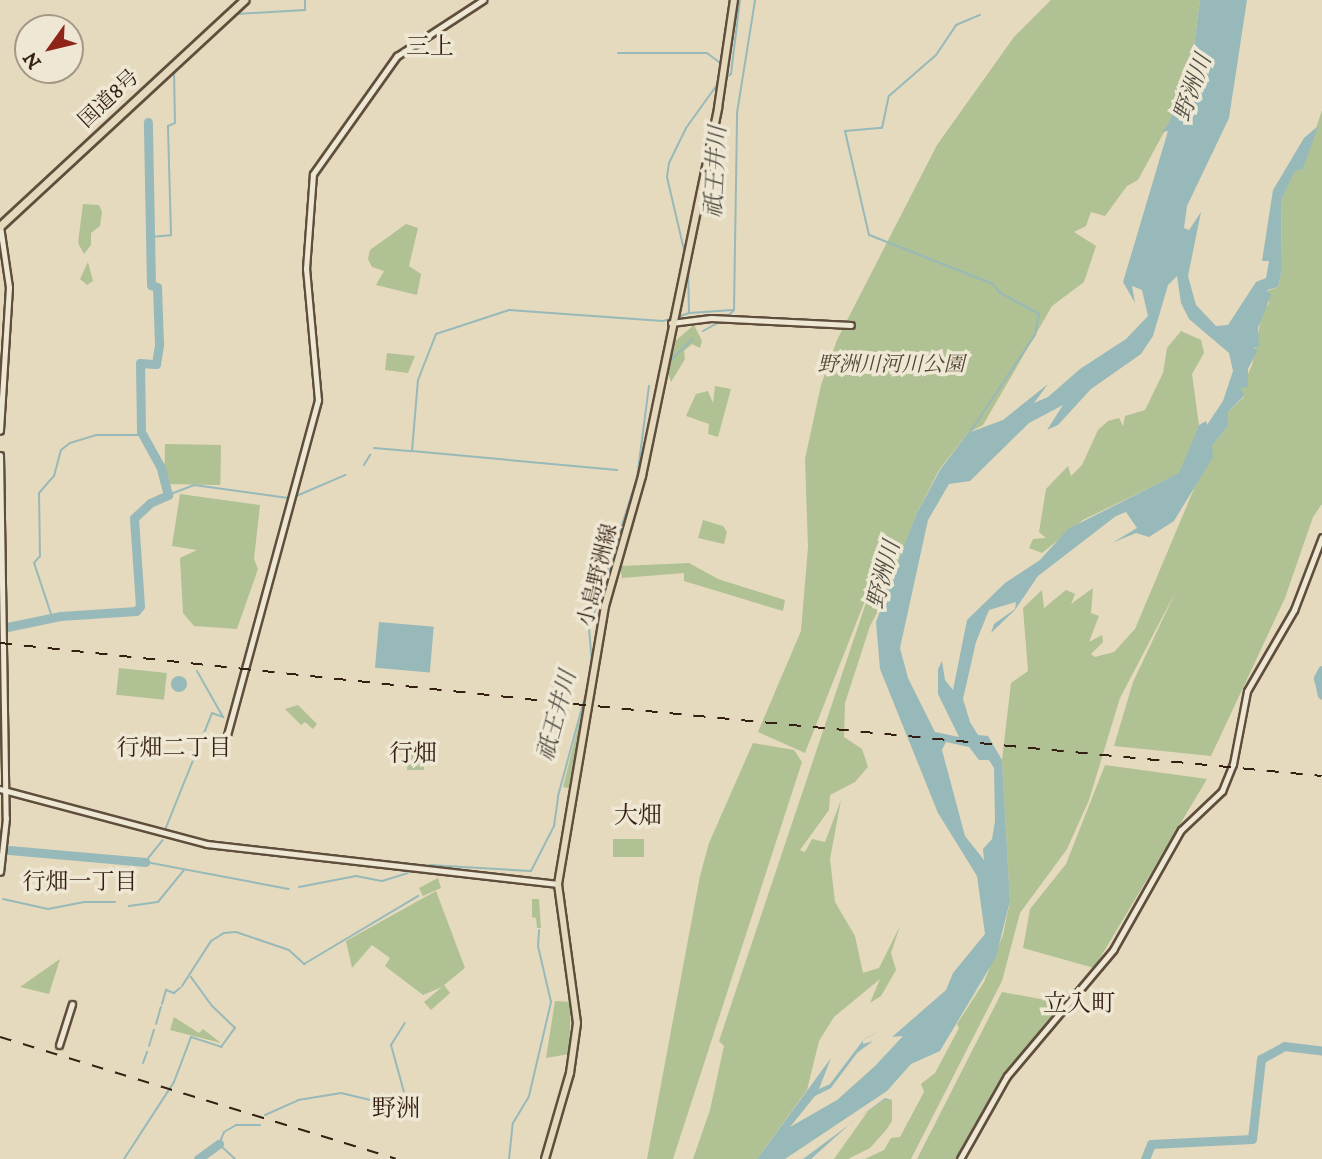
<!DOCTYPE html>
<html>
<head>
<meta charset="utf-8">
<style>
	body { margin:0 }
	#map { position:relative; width:1322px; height:1159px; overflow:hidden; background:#e5dabd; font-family:"IM FELL DW Pica","Noto Serif JP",serif }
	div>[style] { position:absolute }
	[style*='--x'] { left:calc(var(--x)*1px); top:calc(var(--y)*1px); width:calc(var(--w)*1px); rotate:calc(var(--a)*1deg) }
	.green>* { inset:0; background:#b0c194; transform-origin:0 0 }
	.water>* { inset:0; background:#98b9b9; transform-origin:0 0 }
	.round { border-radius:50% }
	.stream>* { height:2px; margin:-1px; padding:0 1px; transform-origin:1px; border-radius:1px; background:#98b9b9 }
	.river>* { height:9px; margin:-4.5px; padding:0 4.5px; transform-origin:4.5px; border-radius:4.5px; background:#98b9b9 }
	.roads { filter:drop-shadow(2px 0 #604e3d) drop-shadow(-2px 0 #604e3d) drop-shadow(0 2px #604e3d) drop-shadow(0 -2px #604e3d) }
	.minor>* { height:5px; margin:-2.5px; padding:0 2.5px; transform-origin:2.5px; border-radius:2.5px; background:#eee7d4 }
	.major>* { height:6px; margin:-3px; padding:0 3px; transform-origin:3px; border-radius:3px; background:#e5dabd }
	.highway>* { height:7px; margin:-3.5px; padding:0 3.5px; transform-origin:3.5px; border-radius:3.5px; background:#e5dabd }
	.rail>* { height:2px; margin-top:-1px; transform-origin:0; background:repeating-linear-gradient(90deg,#341f12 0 12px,transparent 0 24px) }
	span { translate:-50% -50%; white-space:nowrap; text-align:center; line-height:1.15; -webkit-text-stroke:7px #eee7d4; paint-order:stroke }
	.street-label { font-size:21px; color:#341f12 }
	.park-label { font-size:21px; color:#534832; font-style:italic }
	.water-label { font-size:23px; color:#524d44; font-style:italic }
	.neighbourhood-label { font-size:23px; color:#341f12 }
	.quarter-label { font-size:24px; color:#341f12 }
	.north { position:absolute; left:14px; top:14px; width:70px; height:70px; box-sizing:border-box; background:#eee7d4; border:2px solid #a49786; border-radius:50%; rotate:236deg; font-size:19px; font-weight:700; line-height:28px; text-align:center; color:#341f12 }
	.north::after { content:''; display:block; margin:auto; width:24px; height:32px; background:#8f2418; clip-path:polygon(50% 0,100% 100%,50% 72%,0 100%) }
</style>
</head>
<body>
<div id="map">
	<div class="green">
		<i style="clip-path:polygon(1051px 0,1200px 0,1189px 83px,1184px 78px,1169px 123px,1138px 180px,1127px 186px,1105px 216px,1091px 212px,1086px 226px,1074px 232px,1096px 246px,1084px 282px,1052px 306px,983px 425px,968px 433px,939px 470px,916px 515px,890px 588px,870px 626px,845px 703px,844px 737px,862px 749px,868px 767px,855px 782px,830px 795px,829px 810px,800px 850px,805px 852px,812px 839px,825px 842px,841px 800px,830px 859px,835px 902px,855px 936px,863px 973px,879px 968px,900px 926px,891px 953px,896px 970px,881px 996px,870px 1003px,880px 979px,834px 1017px,819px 1041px,807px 1090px,757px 1159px,693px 1159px,710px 1110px,724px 1046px,719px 1041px,877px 570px,805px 753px,758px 732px,801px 631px,808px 547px,805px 459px,821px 385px,837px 340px,937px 145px,1014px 37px)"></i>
		<i style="clip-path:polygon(1322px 110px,1322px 504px,1313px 517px,1285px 598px,1211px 756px,1114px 746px,1133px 682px,1176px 591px,1120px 698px,1089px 800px,1067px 849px,1020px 913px,1002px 981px,911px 1159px,865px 1159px,884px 1150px,891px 1138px,900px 1137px,924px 1092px,921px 1084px,935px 1073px,959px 1028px,957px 1024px,984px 982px,1003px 935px,1010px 901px,1002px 760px,1011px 683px,1028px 671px,1023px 608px,1042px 590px,1044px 608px,1066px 590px,1075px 594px,1071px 604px,1093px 588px,1091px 613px,1099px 616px,1089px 642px,1102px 635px,1103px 642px,1091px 654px,1095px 657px,1114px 652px,1135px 629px,1212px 446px,1227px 427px,1227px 413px,1244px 397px,1241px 389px,1252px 365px,1263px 308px,1269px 304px,1267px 291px,1278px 287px,1282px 270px,1281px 201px,1295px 170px,1303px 169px)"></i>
		<i style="clip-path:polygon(83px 204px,99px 205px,102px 212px,100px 226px,91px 233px,91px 245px,84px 254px,78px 243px)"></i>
		<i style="clip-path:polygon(406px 224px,418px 228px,409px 266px,421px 274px,417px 295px,376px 285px,384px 271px,372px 267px,368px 259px,370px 250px)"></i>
		<i style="clip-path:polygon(88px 262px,93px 281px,87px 285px,80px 279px)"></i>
		<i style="clip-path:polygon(694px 325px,702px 341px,700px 348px,692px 344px,684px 351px,685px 359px,671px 382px,666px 367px,674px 342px)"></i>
		<i style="clip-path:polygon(1181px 331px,1201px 340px,1204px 353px,1192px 374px,1199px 425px,1180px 473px,1083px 520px,1042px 553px,1029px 548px,1033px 539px,1046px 538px,1039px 532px,1046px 489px,1068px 466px,1071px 476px,1082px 465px,1098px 430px,1108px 421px,1119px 418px,1123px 426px,1125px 416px,1145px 410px,1163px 373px,1167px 348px)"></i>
		<i style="clip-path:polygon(387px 353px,415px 356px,408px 373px,385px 370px)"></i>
		<i style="clip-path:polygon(715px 386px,731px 389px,718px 437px,708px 434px,709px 424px,686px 416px,696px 394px,708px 391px,713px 403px)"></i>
		<i style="left:165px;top:444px;width:56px;height:40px;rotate:1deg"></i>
		<i style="clip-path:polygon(180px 494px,260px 505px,254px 559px,258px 569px,237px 629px,194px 626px,183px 613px,180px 558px,197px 550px,172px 546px)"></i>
		<i style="clip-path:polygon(703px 520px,723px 526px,727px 532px,724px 544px,698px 538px)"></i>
		<i style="clip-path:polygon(689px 563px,718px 579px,785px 600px,783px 611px,684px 581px,684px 573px,622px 578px,620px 566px)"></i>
		<i style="left:119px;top:668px;width:48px;height:27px;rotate:6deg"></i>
		<i style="clip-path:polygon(298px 705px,317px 724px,313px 729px,305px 722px,301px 725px,285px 709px)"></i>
		<i style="clip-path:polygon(581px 715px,587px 718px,572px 789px,563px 787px)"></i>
		<i style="clip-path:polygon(410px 743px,424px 744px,424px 770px,407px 770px)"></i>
		<i style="clip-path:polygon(753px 743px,794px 750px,802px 762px,673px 1159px,647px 1159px,700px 876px,709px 843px)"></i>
		<i style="clip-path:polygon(1105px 765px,1207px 779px,1094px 968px,1023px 948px,1030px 909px,1066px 864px)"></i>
		<i style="left:644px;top:839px;width:18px;height:31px;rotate:90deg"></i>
		<i style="clip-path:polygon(438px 878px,441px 888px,423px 896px,419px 888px)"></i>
		<i style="clip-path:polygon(436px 891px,465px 968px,444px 985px,450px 993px,431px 1010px,424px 1002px,442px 987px,423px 995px,385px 966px,390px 958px,372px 945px,352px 968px,346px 941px)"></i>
		<i style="clip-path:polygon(532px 899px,539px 899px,541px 928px,537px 928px,536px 918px,532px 917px)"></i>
		<i style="clip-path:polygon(60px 959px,49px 994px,20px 987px)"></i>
		<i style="clip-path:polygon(1002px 992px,1062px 1003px,1007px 1074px,959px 1159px,917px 1159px)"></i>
		<i style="clip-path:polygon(555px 1001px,571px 1002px,569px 1054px,546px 1058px)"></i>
		<i style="clip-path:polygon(174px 1017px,199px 1033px,203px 1029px,221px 1043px,170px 1030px)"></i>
		<i style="clip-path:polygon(884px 1100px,892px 1100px,892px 1121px,886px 1130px,870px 1148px,848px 1159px,834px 1159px,868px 1111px)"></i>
	</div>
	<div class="water">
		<i style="clip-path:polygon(evenodd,1200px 0,1247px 0,1229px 118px,1187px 206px,1184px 228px,1189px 230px,1201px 212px,1188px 276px,1196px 305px,1216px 326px,1228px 325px,1256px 282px,1266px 278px,1269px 261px,1262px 261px,1273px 190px,1304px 138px,1318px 126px,1303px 169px,1295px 171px,1281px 201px,1282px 270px,1278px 287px,1267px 290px,1271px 295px,1258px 328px,1259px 347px,1254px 347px,1257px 351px,1248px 369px,1248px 387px,1241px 388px,1244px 396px,1228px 412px,1227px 427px,1212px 446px,1213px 457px,1174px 521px,1149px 537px,1136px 533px,1112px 543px,1137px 528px,1126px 512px,1116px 516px,1038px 576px,1015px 610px,991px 633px,994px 624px,1015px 609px,1016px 602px,989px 610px,976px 642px,963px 699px,970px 722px,978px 735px,988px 736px,1002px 760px,1010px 901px,996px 957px,940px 1051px,911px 1064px,887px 1091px,785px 1159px,757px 1159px,831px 1058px,819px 1089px,830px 1084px,864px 1039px,885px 1028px,863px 1040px,863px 1044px,873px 1041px,857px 1053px,831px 1088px,815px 1096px,790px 1127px,837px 1100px,875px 1066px,903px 1036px,892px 1037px,946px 990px,953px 973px,985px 934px,977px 876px,938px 813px,880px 669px,876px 622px,916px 515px,940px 470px,968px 433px,1003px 420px,1048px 384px,1034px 403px,1048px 397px,1080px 369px,1126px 339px,1148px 316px,1142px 290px,1132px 286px,1135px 303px,1123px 282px,1168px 131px,1162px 132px,1169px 123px,1184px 74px,1189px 83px,1200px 0,1177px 276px,1181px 303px,1189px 319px,1229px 353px,1233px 371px,1223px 401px,1207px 425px,1206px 421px,1199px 425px,1179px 473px,1068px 529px,1040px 560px,1005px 583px,967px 620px,953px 690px,945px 680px,942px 661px,938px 669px,938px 694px,959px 737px,935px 732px,908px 678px,900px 648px,928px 520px,949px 484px,970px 481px,1029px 423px,1063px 405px,1047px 430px,1058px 425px,1091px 389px,1141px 354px,1153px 336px,1168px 285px,1177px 276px,1200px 0,946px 742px,969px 747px,979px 760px,989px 760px,994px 768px,995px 821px,992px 839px,983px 849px,984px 860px,965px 836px,942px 750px,946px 742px)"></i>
		<i style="left:379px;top:622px;width:55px;height:46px;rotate:5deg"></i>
		<i class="round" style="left:171px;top:676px;width:16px;height:16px"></i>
		<i style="clip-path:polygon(885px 1098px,892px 1100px,884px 1100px,851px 1123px,811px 1159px,803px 1159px)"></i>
	</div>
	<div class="stream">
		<i style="--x:618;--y:53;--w:89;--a:0"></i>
		<i style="--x:707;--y:53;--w:20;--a:37"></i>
		<i style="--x:724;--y:79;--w:9;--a:-36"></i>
		<i style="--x:731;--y:74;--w:75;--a:-83.1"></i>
		<i style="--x:150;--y:237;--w:21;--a:-5"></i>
		<i style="--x:171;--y:235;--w:109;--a:-91.6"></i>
		<i style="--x:168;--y:126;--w:8;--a:-23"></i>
		<i style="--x:175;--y:123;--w:52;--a:-91.1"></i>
		<i style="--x:174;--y:71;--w:85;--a:-42.1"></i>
		<i style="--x:237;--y:14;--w:68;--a:-3.4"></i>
		<i style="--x:305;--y:10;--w:10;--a:-90"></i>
		<i style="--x:685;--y:254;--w:79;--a:-103.2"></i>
		<i style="--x:667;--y:177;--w:14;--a:-82"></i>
		<i style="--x:669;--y:163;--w:39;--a:-64"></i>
		<i style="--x:686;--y:128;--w:57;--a:-54.3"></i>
		<i style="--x:689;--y:313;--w:44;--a:-3.9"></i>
		<i style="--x:728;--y:316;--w:8;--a:-45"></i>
		<i style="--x:734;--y:310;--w:197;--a:-89.1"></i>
		<i style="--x:737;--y:113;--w:114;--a:-80.9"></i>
		<i style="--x:703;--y:331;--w:21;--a:-29"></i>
		<i style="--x:670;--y:361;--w:32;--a:-44"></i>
		<i style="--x:970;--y:432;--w:117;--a:-56.2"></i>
		<i style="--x:1035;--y:335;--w:21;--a:-79"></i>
		<i style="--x:1039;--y:314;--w:46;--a:-151.2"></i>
		<i style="--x:999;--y:292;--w:10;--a:-127"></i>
		<i style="--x:993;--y:284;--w:133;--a:-158.4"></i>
		<i style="--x:869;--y:235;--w:107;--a:-103"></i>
		<i style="--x:845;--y:131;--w:37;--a:-5"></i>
		<i style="--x:882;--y:128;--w:33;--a:-78"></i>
		<i style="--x:889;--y:96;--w:62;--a:-41.1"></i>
		<i style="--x:936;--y:55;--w:36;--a:-56"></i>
		<i style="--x:956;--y:25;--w:26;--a:-23"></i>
		<i style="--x:374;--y:448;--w:38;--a:5"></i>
		<i style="--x:412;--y:451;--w:71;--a:-85.2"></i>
		<i style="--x:418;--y:380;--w:49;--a:-68.6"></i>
		<i style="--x:436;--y:334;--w:77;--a:-18.2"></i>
		<i style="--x:509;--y:310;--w:154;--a:4.1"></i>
		<i style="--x:663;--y:321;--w:16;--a:-15"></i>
		<i style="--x:678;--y:317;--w:12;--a:-20"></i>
		<i style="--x:689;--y:313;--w:47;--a:-91.2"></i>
		<i style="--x:412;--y:451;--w:206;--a:5.3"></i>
		<i style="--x:364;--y:465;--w:12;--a:-59"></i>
		<i style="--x:168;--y:495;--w:28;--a:-21"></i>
		<i style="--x:194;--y:485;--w:95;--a:7.9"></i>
		<i style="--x:294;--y:497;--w:56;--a:-23.3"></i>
		<i style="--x:52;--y:617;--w:57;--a:-108.4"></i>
		<i style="--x:34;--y:563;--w:9;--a:-49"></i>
		<i style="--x:40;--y:556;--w:63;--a:-90.9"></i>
		<i style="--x:39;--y:493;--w:23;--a:-49"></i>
		<i style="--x:54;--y:476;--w:27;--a:-75"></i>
		<i style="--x:61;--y:450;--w:11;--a:-38"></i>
		<i style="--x:70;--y:443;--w:27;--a:-17"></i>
		<i style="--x:96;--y:435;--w:46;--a:0"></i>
		<i style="--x:592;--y:663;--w:34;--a:-95"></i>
		<i style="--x:589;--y:629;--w:158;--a:-72.4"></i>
		<i style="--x:637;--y:478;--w:93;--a:-82.6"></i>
		<i style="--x:165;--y:830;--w:126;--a:-68.1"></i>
		<i style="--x:212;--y:713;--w:12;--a:20"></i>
		<i style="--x:223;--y:717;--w:53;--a:-119.5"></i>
		<i style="--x:145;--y:862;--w:28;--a:-51"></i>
		<i style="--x:151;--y:863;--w:140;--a:10.7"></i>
		<i style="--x:429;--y:865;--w:102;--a:3.4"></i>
		<i style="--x:531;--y:871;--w:51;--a:-62.9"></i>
		<i style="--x:554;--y:826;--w:30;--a:-82"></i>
		<i style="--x:558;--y:796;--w:118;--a:-74.8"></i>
		<i style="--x:299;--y:887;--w:58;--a:-10.9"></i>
		<i style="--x:356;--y:876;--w:26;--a:11"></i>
		<i style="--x:382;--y:881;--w:27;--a:-17"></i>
		<i style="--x:3;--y:899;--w:46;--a:12.5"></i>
		<i style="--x:48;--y:909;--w:37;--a:-11"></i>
		<i style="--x:84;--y:902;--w:31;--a:0"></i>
		<i style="--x:129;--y:906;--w:29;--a:-8"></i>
		<i style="--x:158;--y:902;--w:41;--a:-50.9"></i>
		<i style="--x:182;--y:986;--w:54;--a:-57.2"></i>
		<i style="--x:211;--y:941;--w:15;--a:-32"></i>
		<i style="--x:224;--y:933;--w:12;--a:-5"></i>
		<i style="--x:236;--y:932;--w:56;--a:18.8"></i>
		<i style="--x:289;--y:950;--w:21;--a:43"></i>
		<i style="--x:304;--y:964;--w:133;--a:-30.8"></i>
		<i style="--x:162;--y:1004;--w:15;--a:-74"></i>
		<i style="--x:166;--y:990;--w:9;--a:21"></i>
		<i style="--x:174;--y:993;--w:8;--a:-40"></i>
		<i style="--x:156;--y:1024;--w:18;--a:-74"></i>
		<i style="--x:149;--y:1046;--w:17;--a:-73"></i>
		<i style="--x:143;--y:1063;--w:12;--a:-70"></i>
		<i style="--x:404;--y:1092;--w:49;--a:-105.5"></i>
		<i style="--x:391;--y:1045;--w:26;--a:-58"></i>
		<i style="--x:265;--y:1115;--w:36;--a:-24"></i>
		<i style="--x:298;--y:1100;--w:44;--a:-9.2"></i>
		<i style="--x:341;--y:1093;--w:43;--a:13.4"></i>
		<i style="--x:124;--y:1159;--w:92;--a:-57"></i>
		<i style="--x:174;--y:1082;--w:48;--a:-69.3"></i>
		<i style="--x:191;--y:1037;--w:32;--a:18"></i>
		<i style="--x:221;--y:1047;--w:24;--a:-54"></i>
		<i style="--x:235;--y:1028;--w:32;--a:-136"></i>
		<i style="--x:212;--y:1006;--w:36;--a:-126"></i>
		<i style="--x:235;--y:1159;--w:22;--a:-137"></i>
		<i style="--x:219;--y:1144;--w:13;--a:-67"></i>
		<i style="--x:224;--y:1132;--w:14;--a:-30"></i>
		<i style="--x:236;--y:1125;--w:24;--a:0"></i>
		<i style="--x:509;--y:1159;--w:36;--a:-84"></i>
		<i style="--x:513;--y:1123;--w:31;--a:-59"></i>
		<i style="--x:529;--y:1096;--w:97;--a:-76.8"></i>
		<i style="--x:551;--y:1002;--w:57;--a:-103.1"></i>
		<i style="--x:538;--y:946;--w:16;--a:-86"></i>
	</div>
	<div class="river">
		<i style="--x:7;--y:627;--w:54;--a:-11.7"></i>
		<i style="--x:60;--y:616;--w:76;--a:-3.8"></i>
		<i style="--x:136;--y:611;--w:6;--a:-51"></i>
		<i style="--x:140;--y:606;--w:88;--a:-93.9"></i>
		<i style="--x:134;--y:518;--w:22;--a:-43"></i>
		<i style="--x:150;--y:503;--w:20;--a:-24"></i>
		<i style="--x:168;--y:495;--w:30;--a:-105"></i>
		<i style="--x:160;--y:466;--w:39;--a:-119"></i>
		<i style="--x:141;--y:432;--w:69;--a:-90.8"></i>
		<i style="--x:140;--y:363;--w:16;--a:4"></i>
		<i style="--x:156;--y:364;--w:20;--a:-81"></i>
		<i style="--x:159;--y:344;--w:57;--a:-92"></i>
		<i style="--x:157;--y:287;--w:6;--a:-162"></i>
		<i style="--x:151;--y:285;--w:163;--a:-91.1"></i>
		<i style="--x:1322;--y:670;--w:9;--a:117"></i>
		<i style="--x:1318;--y:678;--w:17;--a:77"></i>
		<i style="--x:9;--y:850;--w:137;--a:5"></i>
		<i style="--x:198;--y:1159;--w:26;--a:-36"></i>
		<i style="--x:1145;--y:1159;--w:16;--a:-68"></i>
		<i style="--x:1151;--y:1144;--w:101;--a:-2.8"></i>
		<i style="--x:1252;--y:1139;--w:81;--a:-83.6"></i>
		<i style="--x:1261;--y:1059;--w:26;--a:-29"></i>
		<i style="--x:1284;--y:1046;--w:38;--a:7"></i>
	</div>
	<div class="roads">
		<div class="minor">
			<i style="--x:0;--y:226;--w:62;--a:81.6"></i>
			<i style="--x:9;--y:287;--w:144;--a:93.6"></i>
			<i style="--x:671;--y:323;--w:40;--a:-7.1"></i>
			<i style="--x:711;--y:318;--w:140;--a:2.9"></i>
			<i style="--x:0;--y:455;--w:363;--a:89.1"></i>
			<i style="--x:6;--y:818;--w:54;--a:96.3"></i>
			<i style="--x:227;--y:735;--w:347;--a:-74.8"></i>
			<i style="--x:318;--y:400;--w:132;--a:-95.2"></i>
			<i style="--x:306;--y:269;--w:95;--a:-85.8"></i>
			<i style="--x:313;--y:174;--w:145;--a:-54.6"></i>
			<i style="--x:397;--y:56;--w:103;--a:-33.1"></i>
			<i style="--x:0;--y:789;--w:214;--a:14.9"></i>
			<i style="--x:207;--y:844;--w:353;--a:6.5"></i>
			<i style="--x:59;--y:1045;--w:43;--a:-72.4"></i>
			<i style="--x:960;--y:1159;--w:95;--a:-60.5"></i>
			<i style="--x:1007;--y:1076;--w:165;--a:-49.9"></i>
			<i style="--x:1113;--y:950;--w:138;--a:-60.5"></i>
			<i style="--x:1181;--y:830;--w:57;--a:-43.6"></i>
			<i style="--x:1222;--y:791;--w:29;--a:-68"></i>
			<i style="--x:1233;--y:764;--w:74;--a:-79.1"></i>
			<i style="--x:1247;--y:691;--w:94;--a:-59.9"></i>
			<i style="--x:1294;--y:610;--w:78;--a:-69"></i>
		</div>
		<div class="major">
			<i style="--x:545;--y:1159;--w:90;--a:-73.8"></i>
			<i style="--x:570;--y:1073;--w:50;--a:-82"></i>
			<i style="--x:577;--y:1023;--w:140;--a:-97.8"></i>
			<i style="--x:558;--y:884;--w:282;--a:-80.4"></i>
			<i style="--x:605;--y:606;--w:135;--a:-74.1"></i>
			<i style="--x:642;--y:476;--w:376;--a:-78.3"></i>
			<i style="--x:718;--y:108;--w:109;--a:-81.6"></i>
		</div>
		<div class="highway">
			<i style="--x:0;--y:226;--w:333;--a:-42.8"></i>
		</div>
	</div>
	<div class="rail">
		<i style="--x:0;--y:643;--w:577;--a:6.07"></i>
		<i style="--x:574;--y:704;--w:751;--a:5.5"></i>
		<i style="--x:0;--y:1037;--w:414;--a:17.1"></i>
	</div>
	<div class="street-label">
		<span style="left:109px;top:99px;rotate:-43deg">国道8号</span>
		<span style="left:598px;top:575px;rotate:-76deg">小島野洲線</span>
	</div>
	<div class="park-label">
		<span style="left:891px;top:365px">野洲川河川公園</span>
	</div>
	<div class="water-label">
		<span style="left:1194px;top:88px;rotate:-70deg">野洲川</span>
		<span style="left:717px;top:172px;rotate:-87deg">祇王井川</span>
		<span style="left:885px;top:575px;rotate:-75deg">野洲川</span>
		<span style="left:558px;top:716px;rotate:-75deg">祇王井川</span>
	</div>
	<div class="neighbourhood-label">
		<span style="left:174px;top:749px">行畑二丁目</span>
		<span style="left:80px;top:883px">行畑一丁目</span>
	</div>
	<div class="quarter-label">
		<span style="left:430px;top:48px">三上</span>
		<span style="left:413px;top:755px">行畑</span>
		<span style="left:638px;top:817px">大畑</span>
		<span style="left:1079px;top:1005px">立入町</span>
		<span style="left:396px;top:1110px">野洲</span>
	</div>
	<div class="north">N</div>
</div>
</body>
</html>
